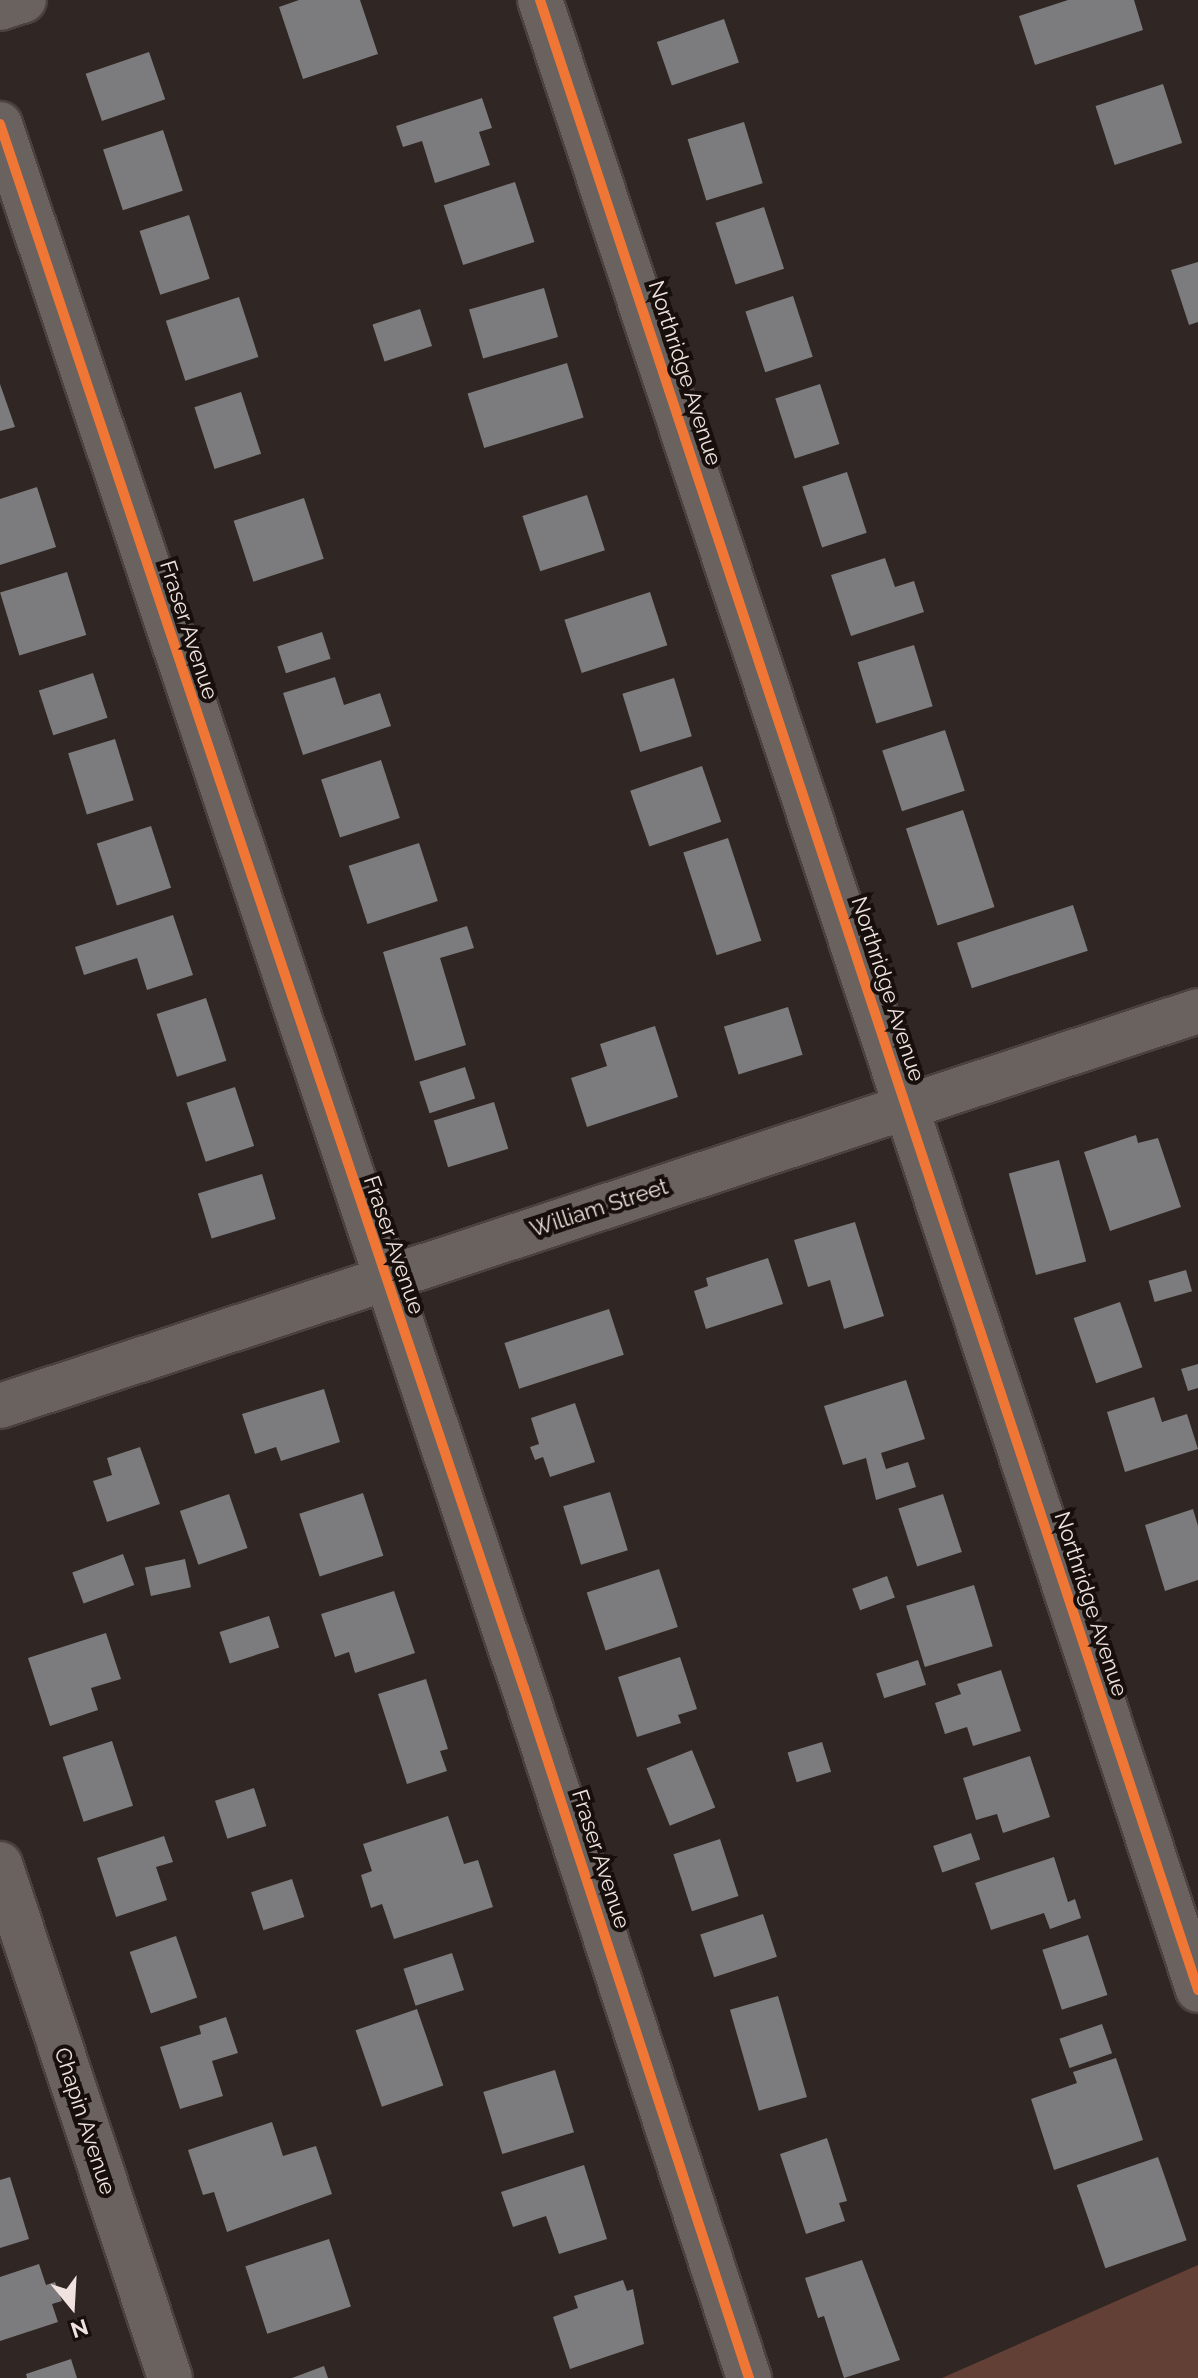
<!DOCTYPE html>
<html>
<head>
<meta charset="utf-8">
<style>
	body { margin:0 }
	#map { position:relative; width:1198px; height:2378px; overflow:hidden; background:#302623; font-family:Raleway,sans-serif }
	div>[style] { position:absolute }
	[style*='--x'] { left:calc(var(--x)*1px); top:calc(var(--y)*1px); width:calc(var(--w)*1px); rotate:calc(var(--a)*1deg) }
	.green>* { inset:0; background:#634035 }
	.building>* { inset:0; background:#7c7b7d; transform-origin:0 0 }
	.roads { filter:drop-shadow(2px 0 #4b423f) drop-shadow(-2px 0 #4b423f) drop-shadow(0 2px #4b423f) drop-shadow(0 -2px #4b423f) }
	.minor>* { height:44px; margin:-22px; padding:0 22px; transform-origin:22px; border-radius:22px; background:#6a625f }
	.cycleway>* { height:10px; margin:-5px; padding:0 5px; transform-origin:5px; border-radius:5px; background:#f07635 }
	span { translate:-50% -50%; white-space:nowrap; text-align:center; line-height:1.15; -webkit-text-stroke:8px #170f0c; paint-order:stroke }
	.street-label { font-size:22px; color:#f0e2de }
	.north { position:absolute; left:32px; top:2266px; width:80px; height:80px; -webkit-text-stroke:6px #170f0c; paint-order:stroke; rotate:162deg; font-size:22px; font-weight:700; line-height:32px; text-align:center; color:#f0e2de }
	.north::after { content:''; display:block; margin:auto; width:28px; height:36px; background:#f0e2de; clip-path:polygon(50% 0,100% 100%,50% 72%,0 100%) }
</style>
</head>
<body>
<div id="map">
	<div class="green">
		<i style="clip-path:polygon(1198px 2265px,1198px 2378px,942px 2378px)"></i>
	</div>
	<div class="building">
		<i style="clip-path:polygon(299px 0,360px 0,378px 54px,303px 79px,279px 7px)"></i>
		<i style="clip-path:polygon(1068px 0,1134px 0,1143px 30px,1035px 65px,1019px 16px)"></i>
		<i style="left:724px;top:19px;width:46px;height:71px;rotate:71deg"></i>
		<i style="left:149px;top:52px;width:50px;height:67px;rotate:71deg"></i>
		<i style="left:1163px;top:84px;width:62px;height:71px;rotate:72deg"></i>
		<i style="clip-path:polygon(482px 98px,492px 128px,479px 132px,490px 165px,435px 183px,422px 141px,403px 147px,396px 126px)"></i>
		<i style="left:744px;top:122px;width:64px;height:59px;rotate:73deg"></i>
		<i style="left:163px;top:130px;width:64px;height:63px;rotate:72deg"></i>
		<i style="left:515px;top:182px;width:63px;height:75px;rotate:72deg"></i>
		<i style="left:764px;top:207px;width:65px;height:51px;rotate:72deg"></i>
		<i style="left:189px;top:215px;width:67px;height:52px;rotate:72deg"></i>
		<i style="clip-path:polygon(1198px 262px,1198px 322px,1189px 325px,1171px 270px)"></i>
		<i style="left:544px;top:288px;width:51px;height:78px;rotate:74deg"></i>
		<i style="left:793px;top:296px;width:64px;height:50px;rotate:72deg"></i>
		<i style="left:239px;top:297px;width:63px;height:77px;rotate:72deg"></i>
		<i style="left:420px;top:309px;width:39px;height:50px;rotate:72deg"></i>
		<i style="left:567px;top:363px;width:57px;height:104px;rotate:73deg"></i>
		<i style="clip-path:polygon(0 384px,15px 427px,0 431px)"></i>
		<i style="left:820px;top:384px;width:63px;height:47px;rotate:72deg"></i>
		<i style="left:241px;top:392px;width:65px;height:49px;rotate:72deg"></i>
		<i style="left:847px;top:472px;width:64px;height:47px;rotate:72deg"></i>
		<i style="clip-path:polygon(37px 487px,56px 547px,0 565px,0 499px)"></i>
		<i style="left:587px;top:495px;width:58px;height:68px;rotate:72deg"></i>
		<i style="left:304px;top:498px;width:64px;height:74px;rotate:72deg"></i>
		<i style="clip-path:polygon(885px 558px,895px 587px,914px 581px,924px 612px,851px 636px,831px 575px)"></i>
		<i style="left:67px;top:572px;width:66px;height:70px;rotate:73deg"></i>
		<i style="left:650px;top:592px;width:56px;height:90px;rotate:72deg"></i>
		<i style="left:322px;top:632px;width:28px;height:47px;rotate:72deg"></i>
		<i style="left:914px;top:645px;width:64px;height:59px;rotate:73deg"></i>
		<i style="left:93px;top:673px;width:47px;height:57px;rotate:72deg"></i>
		<i style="clip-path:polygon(335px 677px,344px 705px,380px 693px,391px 726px,303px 755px,283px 693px)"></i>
		<i style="left:674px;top:678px;width:61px;height:54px;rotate:73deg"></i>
		<i style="left:945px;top:730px;width:64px;height:66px;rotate:72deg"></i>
		<i style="left:115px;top:739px;width:64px;height:49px;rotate:73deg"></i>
		<i style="left:381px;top:760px;width:61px;height:63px;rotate:72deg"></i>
		<i style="left:702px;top:766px;width:59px;height:76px;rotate:71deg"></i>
		<i style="left:963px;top:810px;width:102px;height:60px;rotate:72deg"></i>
		<i style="left:151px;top:826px;width:65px;height:57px;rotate:72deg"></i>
		<i style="left:728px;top:838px;width:108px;height:47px;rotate:72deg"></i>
		<i style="left:419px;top:843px;width:61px;height:74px;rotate:72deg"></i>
		<i style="left:1073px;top:905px;width:48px;height:122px;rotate:72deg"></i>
		<i style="clip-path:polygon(173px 915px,193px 975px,147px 990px,137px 958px,84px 975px,75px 947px)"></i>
		<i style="clip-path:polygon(467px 926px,474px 948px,440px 958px,466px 1045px,415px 1061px,383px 952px)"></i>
		<i style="left:206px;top:998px;width:66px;height:52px;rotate:72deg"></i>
		<i style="left:788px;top:1007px;width:50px;height:67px;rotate:73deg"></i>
		<i style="clip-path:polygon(655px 1026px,678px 1097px,587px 1127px,571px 1078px,607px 1066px,600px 1044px)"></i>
		<i style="left:465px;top:1067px;width:33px;height:48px;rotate:72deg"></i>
		<i style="left:235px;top:1087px;width:62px;height:51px;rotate:72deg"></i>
		<i style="left:494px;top:1102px;width:49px;height:63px;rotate:73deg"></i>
		<i style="clip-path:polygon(1136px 1135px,1138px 1143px,1158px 1138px,1181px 1207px,1110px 1231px,1084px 1152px)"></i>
		<i style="left:1059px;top:1160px;width:105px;height:52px;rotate:75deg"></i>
		<i style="left:262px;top:1174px;width:47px;height:67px;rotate:73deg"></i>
		<i style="clip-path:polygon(855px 1222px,884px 1316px,844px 1329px,830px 1280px,808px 1287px,794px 1240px)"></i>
		<i style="clip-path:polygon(768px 1258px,783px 1304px,706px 1329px,694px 1291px,708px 1286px,706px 1278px)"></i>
		<i style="left:1186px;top:1270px;width:22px;height:39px;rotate:74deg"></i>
		<i style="left:1120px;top:1302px;width:69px;height:49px;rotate:71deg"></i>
		<i style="left:609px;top:1309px;width:48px;height:110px;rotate:72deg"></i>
		<i style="clip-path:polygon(1198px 1364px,1198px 1388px,1188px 1391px,1181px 1369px)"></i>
		<i style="clip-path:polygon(906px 1380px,925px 1439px,881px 1453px,886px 1469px,908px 1462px,916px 1487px,876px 1500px,866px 1458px,843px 1465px,824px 1406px)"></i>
		<i style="clip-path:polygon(324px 1389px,340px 1442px,281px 1461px,276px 1447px,255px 1454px,242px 1414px)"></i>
		<i style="clip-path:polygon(1154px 1397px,1162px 1422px,1187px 1414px,1198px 1449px,1125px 1472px,1107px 1412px)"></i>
		<i style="clip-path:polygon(575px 1403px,595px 1462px,550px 1477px,543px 1457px,535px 1460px,530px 1447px,539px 1444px,531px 1418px)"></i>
		<i style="clip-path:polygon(140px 1447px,160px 1504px,107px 1522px,93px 1481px,112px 1475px,107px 1458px)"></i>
		<i style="left:610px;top:1492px;width:61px;height:49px;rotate:73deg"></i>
		<i style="left:363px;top:1493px;width:66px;height:67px;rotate:72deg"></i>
		<i style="left:229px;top:1494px;width:57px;height:52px;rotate:71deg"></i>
		<i style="left:943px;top:1494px;width:61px;height:47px;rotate:72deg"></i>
		<i style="clip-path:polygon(1193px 1509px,1198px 1526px,1198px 1580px,1165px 1591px,1145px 1525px)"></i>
		<i style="left:123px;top:1554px;width:33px;height:54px;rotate:70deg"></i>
		<i style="left:185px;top:1559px;width:29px;height:41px;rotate:78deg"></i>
		<i style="left:659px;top:1569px;width:61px;height:76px;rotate:72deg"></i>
		<i style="left:887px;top:1576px;width:23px;height:37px;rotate:70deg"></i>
		<i style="left:974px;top:1585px;width:64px;height:71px;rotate:73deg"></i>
		<i style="clip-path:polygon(394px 1591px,415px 1653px,355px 1673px,349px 1652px,335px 1657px,321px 1614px)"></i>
		<i style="left:269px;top:1616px;width:33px;height:52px;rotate:72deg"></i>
		<i style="clip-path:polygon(106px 1633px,121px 1679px,91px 1688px,98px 1710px,50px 1726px,28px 1658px)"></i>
		<i style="clip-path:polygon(680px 1657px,697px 1709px,678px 1715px,681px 1723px,637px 1737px,618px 1677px)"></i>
		<i style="left:918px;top:1660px;width:26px;height:44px;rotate:72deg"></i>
		<i style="clip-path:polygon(1001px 1670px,1021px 1731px,973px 1746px,967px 1727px,945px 1734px,935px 1703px,961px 1694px,957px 1684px)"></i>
		<i style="clip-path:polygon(426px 1679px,448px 1749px,440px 1751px,447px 1771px,407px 1784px,378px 1694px)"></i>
		<i style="left:112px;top:1741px;width:68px;height:52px;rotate:72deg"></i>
		<i style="left:822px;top:1742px;width:31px;height:36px;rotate:73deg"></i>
		<i style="left:692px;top:1750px;width:62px;height:49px;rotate:68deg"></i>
		<i style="clip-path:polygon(1030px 1756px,1050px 1817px,1003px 1833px,997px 1814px,976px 1820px,963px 1778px)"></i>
		<i style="left:254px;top:1788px;width:40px;height:41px;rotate:72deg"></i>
		<i style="clip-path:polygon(448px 1816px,464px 1864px,478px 1860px,493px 1907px,394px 1939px,382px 1904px,371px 1908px,361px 1875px,372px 1871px,363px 1844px)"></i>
		<i style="left:971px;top:1833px;width:28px;height:40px;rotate:71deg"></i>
		<i style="clip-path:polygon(164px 1836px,173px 1862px,156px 1867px,167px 1900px,116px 1917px,97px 1858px)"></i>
		<i style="left:720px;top:1839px;width:60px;height:49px;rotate:72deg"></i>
		<i style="clip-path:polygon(1054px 1857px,1068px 1902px,1075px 1899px,1081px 1918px,1050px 1929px,1044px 1913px,991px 1930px,975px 1883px)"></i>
		<i style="left:292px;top:1879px;width:40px;height:43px;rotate:72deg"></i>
		<i style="left:763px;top:1914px;width:45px;height:66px;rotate:72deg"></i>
		<i style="left:1088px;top:1935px;width:63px;height:48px;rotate:72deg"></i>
		<i style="left:176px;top:1936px;width:65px;height:49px;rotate:71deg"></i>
		<i style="left:452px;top:1953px;width:39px;height:51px;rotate:72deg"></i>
		<i style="left:778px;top:1996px;width:105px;height:50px;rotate:74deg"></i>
		<i style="left:417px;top:2009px;width:81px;height:65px;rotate:71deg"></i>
		<i style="clip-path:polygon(226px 2017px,238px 2053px,212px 2061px,223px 2096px,180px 2109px,160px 2047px,201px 2034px,199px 2026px)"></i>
		<i style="left:1102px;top:2024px;width:31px;height:45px;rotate:71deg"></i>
		<i style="clip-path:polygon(1116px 2058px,1143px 2140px,1054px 2170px,1031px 2099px,1077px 2083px,1073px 2072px)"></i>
		<i style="left:555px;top:2070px;width:65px;height:75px;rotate:73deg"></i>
		<i style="clip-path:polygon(272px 2122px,283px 2156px,316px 2146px,332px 2194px,227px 2232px,214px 2192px,203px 2195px,188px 2150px)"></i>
		<i style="clip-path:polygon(827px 2138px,847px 2201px,839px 2203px,845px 2221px,806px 2234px,780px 2154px)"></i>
		<i style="left:1158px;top:2157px;width:88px;height:86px;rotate:71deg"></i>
		<i style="clip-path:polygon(584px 2165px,607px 2239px,559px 2254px,546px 2216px,513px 2227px,501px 2192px)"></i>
		<i style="clip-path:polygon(10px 2177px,29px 2239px,0 2248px,0 2180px)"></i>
		<i style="left:329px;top:2239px;width:71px;height:88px;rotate:72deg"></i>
		<i style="clip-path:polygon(862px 2260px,900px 2360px,844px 2378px,824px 2316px,818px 2318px,805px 2278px)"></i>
		<i style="clip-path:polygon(39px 2264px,46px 2285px,55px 2282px,62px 2301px,52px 2304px,58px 2322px,0 2341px,0 2277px)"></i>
		<i style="clip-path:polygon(623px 2280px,627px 2291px,633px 2289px,644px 2344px,570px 2369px,553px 2317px,578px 2308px,574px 2296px)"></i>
		<i style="clip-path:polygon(71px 2359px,77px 2378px,27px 2378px,26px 2374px)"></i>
		<i style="clip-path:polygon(324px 2366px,328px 2378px,292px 2378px)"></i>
	</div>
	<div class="roads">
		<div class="minor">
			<i style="--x:540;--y:0;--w:2096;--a:71.7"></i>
			<i style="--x:0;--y:8;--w:25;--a:-18"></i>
			<i style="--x:0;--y:124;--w:1649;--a:71.48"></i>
			<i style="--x:524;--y:1688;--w:726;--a:71.94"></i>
			<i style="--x:0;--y:1406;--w:1261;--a:-18.25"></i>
			<i style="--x:0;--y:1864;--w:541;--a:71.7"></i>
		</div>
	</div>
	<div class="cycleway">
		<i style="--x:540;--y:0;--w:2096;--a:71.7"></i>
		<i style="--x:0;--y:124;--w:1649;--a:71.48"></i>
		<i style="--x:524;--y:1688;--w:726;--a:71.94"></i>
	</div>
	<div class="street-label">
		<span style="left:685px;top:373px;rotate:72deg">Northridge Avenue</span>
		<span style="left:189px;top:630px;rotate:72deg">Fraser Avenue</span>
		<span style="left:888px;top:989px;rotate:72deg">Northridge Avenue</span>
		<span style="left:599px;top:1208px;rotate:-18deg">William Street</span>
		<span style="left:394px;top:1245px;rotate:71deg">Fraser Avenue</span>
		<span style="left:1091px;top:1604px;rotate:72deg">Northridge Avenue</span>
		<span style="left:601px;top:1859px;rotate:72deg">Fraser Avenue</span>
		<span style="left:85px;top:2121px;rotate:72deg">Chapin Avenue</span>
	</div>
	<div class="north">N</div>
</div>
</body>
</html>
